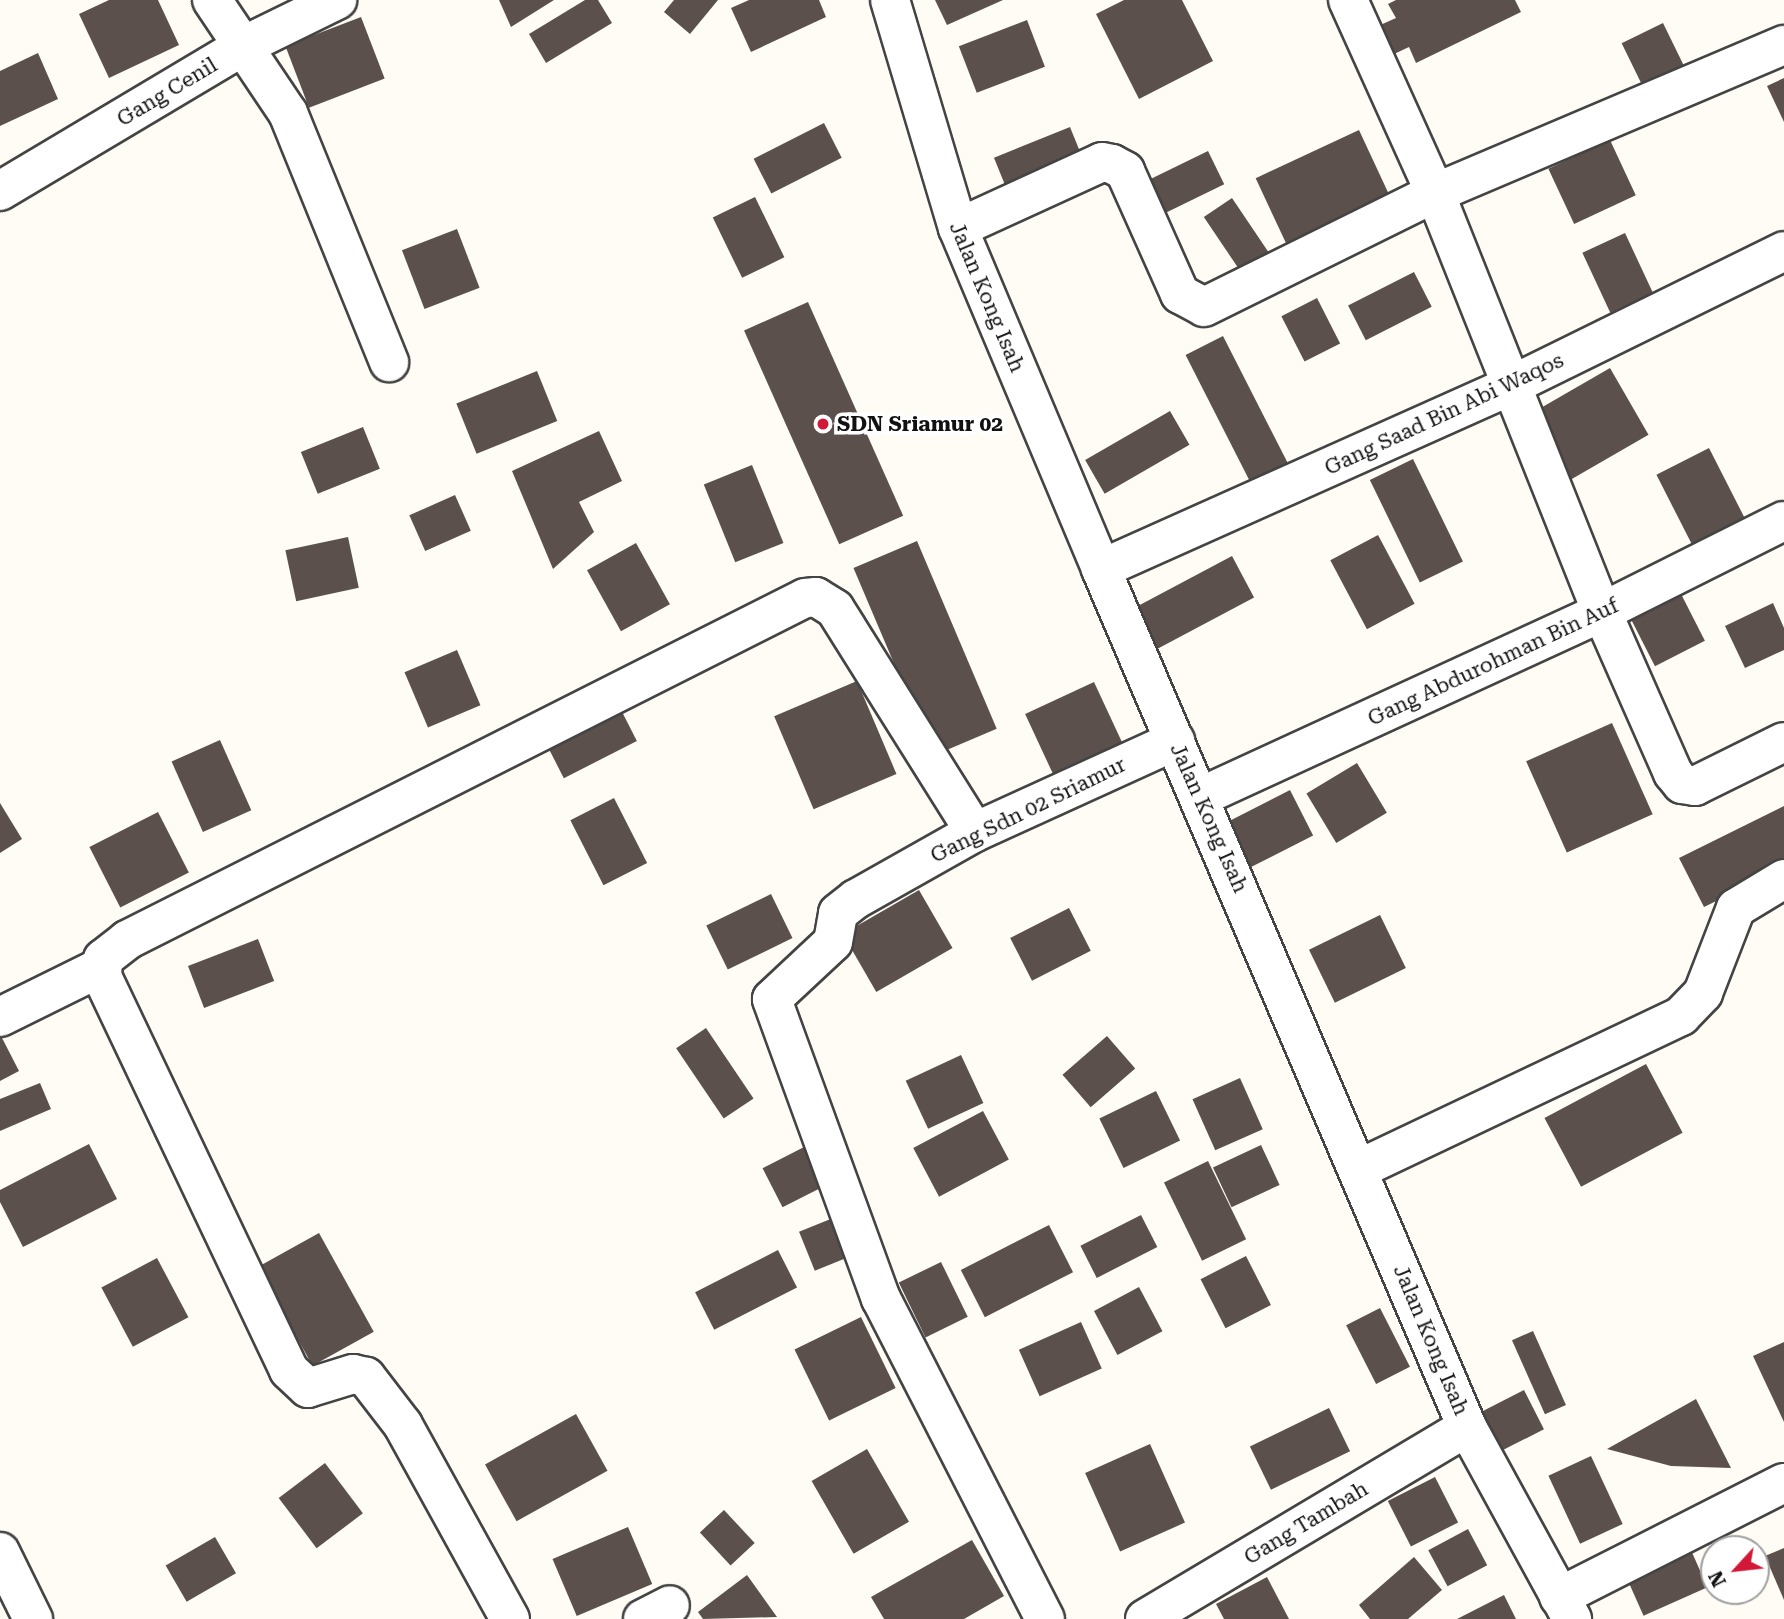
<!DOCTYPE html>
<html>
<head>
<meta charset="utf-8">
<style>
	body { margin:0 }
	#map { position:relative; width:1784px; height:1619px; overflow:hidden; background:#fffcf5; font-family:"Roboto Serif",serif }
	div>[style] { position:absolute }
	[style*='--x'] { left:calc(var(--x)*1px); top:calc(var(--y)*1px); width:calc(var(--w)*1px); rotate:calc(var(--a)*1deg) }
	.building>* { inset:0; background:#5b504c; transform-origin:0 0 }
	.roads { filter:drop-shadow(2px 0 #444) drop-shadow(-2px 0 #444) drop-shadow(0 2px #444) drop-shadow(0 -2px #444) }
	.minor>* { height:38px; margin:-19px; padding:0 19px; transform-origin:19px; border-radius:19px; background:#fff }
	.dots>* { width:19px; height:19px; translate:-50% -50%; box-sizing:border-box; border:4px solid #fff; border-radius:50% }
	span { translate:-50% -50%; white-space:nowrap; text-align:center; line-height:1.15; -webkit-text-stroke:7px #fff; paint-order:stroke }
	.street-label { font-size:21px; color:#111 }
	.poi-label { font-size:21px; color:#111; font-weight:700 }
	.left { translate:0 -50%; text-align:left }
	.north { position:absolute; left:1700px; top:1535px; width:70px; height:70px; box-sizing:border-box; background:#fff; border:2px solid #a0a0a0; border-radius:50%; rotate:243deg; font-size:19px; font-weight:700; line-height:28px; text-align:center; color:#111 }
	.north::after { content:''; display:block; margin:auto; width:24px; height:32px; background:#d21837; clip-path:polygon(50% 0,100% 100%,50% 72%,0 100%) }
</style>
</head>
<body>
<div id="map">
	<div class="building">
		<i style="clip-path:polygon(109px 0,158px 0,179px 45px,109px 78px,79px 14px)"></i>
		<i style="clip-path:polygon(499px 0,554px 0,511px 27px)"></i>
		<i style="clip-path:polygon(585px 0,598px 0,612px 23px,546px 63px,529px 34px)"></i>
		<i style="clip-path:polygon(674px 0,718px 0,690px 34px,664px 12px)"></i>
		<i style="clip-path:polygon(749px 0,819px 0,826px 17px,751px 52px,731px 8px)"></i>
		<i style="clip-path:polygon(935px 0,1003px 0,947px 25px)"></i>
		<i style="clip-path:polygon(1124px 0,1182px 0,1213px 61px,1139px 99px,1096px 14px)"></i>
		<i style="clip-path:polygon(1396px 0,1515px 0,1521px 12px,1416px 63px,1409px 47px,1392px 55px,1378px 26px,1396px 18px,1388px 4px)"></i>
		<i style="left:361px;top:17px;width:66px;height:81px;rotate:69deg"></i>
		<i style="left:1027px;top:20px;width:50px;height:73px;rotate:69deg"></i>
		<i style="left:1663px;top:23px;width:51px;height:46px;rotate:64deg"></i>
		<i style="clip-path:polygon(38px 53px,58px 99px,0 126px,0 71px)"></i>
		<i style="clip-path:polygon(1784px 78px,1784px 122px,1767px 86px)"></i>
		<i style="left:824px;top:123px;width:39px;height:79px;rotate:63deg"></i>
		<i style="left:1070px;top:127px;width:40px;height:82px;rotate:68deg"></i>
		<i style="left:1359px;top:130px;width:84px;height:114px;rotate:65deg"></i>
		<i style="left:1610px;top:140px;width:61px;height:68px;rotate:65deg"></i>
		<i style="left:1208px;top:151px;width:37px;height:73px;rotate:64deg"></i>
		<i style="left:755px;top:197px;width:67px;height:47px;rotate:64deg"></i>
		<i style="left:1232px;top:198px;width:76px;height:34px;rotate:56deg"></i>
		<i style="left:457px;top:229px;width:63px;height:59px;rotate:69deg"></i>
		<i style="left:1625px;top:233px;width:66px;height:47px;rotate:65deg"></i>
		<i style="left:1414px;top:272px;width:39px;height:74px;rotate:63deg"></i>
		<i style="left:1317px;top:298px;width:51px;height:40px;rotate:63deg"></i>
		<i style="left:808px;top:302px;width:234px;height:70px;rotate:66deg"></i>
		<i style="left:1223px;top:336px;width:146px;height:42px;rotate:63deg"></i>
		<i style="left:1610px;top:368px;width:77px;height:89px;rotate:60deg"></i>
		<i style="left:537px;top:371px;width:54px;height:87px;rotate:68deg"></i>
		<i style="left:1170px;top:411px;width:39px;height:98px;rotate:60deg"></i>
		<i style="left:363px;top:427px;width:45px;height:67px;rotate:68deg"></i>
		<i style="clip-path:polygon(599px 431px,622px 481px,579px 502px,594px 532px,553px 569px,512px 471px)"></i>
		<i style="left:1709px;top:448px;width:80px;height:59px;rotate:63deg"></i>
		<i style="left:1413px;top:459px;width:114px;height:48px;rotate:64deg"></i>
		<i style="left:752px;top:465px;width:84px;height:52px;rotate:68deg"></i>
		<i style="left:455px;top:495px;width:39px;height:50px;rotate:66deg"></i>
		<i style="left:1378px;top:535px;width:78px;height:54px;rotate:62deg"></i>
		<i style="left:348px;top:537px;width:52px;height:64px;rotate:78deg"></i>
		<i style="left:917px;top:541px;width:204px;height:69px;rotate:67deg"></i>
		<i style="left:636px;top:543px;width:70px;height:56px;rotate:61deg"></i>
		<i style="left:1232px;top:556px;width:47px;height:121px;rotate:62deg"></i>
		<i style="left:1679px;top:590px;width:57px;height:56px;rotate:63deg"></i>
		<i style="clip-path:polygon(1773px 603px,1784px 628px,1784px 650px,1745px 668px,1725px 626px)"></i>
		<i style="left:457px;top:650px;width:60px;height:57px;rotate:67deg"></i>
		<i style="left:857px;top:681px;width:101px;height:90px;rotate:67deg"></i>
		<i style="left:1094px;top:682px;width:68px;height:76px;rotate:65deg"></i>
		<i style="left:616px;top:700px;width:46px;height:82px;rotate:63deg"></i>
		<i style="left:1612px;top:723px;width:100px;height:94px;rotate:66deg"></i>
		<i style="left:220px;top:740px;width:77px;height:53px;rotate:66deg"></i>
		<i style="left:1357px;top:763px;width:58px;height:59px;rotate:59deg"></i>
		<i style="left:1290px;top:790px;width:51px;height:73px;rotate:63deg"></i>
		<i style="left:614px;top:798px;width:73px;height:49px;rotate:63deg"></i>
		<i style="clip-path:polygon(0 803px,22px 839px,0 853px)"></i>
		<i style="clip-path:polygon(1784px 806px,1784px 868px,1704px 907px,1679px 858px)"></i>
		<i style="left:158px;top:812px;width:68px;height:77px;rotate:63deg"></i>
		<i style="left:919px;top:890px;width:67px;height:88px;rotate:60deg"></i>
		<i style="left:771px;top:894px;width:49px;height:72px;rotate:64deg"></i>
		<i style="left:1069px;top:908px;width:48px;height:66px;rotate:63deg"></i>
		<i style="left:1380px;top:915px;width:59px;height:79px;rotate:64deg"></i>
		<i style="left:258px;top:939px;width:45px;height:75px;rotate:69deg"></i>
		<i style="left:706px;top:1028px;width:85px;height:36px;rotate:56deg"></i>
		<i style="clip-path:polygon(0 1034px,19px 1071px,0 1081px)"></i>
		<i style="left:1107px;top:1036px;width:43px;height:59px;rotate:49deg"></i>
		<i style="left:961px;top:1055px;width:53px;height:61px;rotate:65deg"></i>
		<i style="left:1646px;top:1064px;width:78px;height:115px;rotate:62deg"></i>
		<i style="left:1240px;top:1078px;width:56px;height:52px;rotate:66deg"></i>
		<i style="clip-path:polygon(40px 1083px,51px 1109px,0 1131px,0 1099px)"></i>
		<i style="left:1156px;top:1091px;width:55px;height:63px;rotate:64deg"></i>
		<i style="left:983px;top:1111px;width:55px;height:79px;rotate:62deg"></i>
		<i style="clip-path:polygon(89px 1144px,117px 1199px,23px 1247px,0 1202px,0 1190px)"></i>
		<i style="left:808px;top:1145px;width:44px;height:51px;rotate:63deg"></i>
		<i style="left:1261px;top:1145px;width:44px;height:53px;rotate:65deg"></i>
		<i style="left:1208px;top:1161px;width:87px;height:49px;rotate:64deg"></i>
		<i style="left:1141px;top:1215px;width:36px;height:68px;rotate:63deg"></i>
		<i style="left:838px;top:1216px;width:42px;height:42px;rotate:68deg"></i>
		<i style="left:1049px;top:1225px;width:53px;height:99px;rotate:63deg"></i>
		<i style="left:319px;top:1233px;width:113px;height:70px;rotate:61deg"></i>
		<i style="left:778px;top:1250px;width:42px;height:93px;rotate:63deg"></i>
		<i style="left:1246px;top:1256px;width:55px;height:51px;rotate:63deg"></i>
		<i style="left:157px;top:1258px;width:67px;height:63px;rotate:62deg"></i>
		<i style="left:941px;top:1262px;width:61px;height:47px;rotate:64deg"></i>
		<i style="left:1139px;top:1287px;width:50px;height:51px;rotate:62deg"></i>
		<i style="left:1380px;top:1308px;width:66px;height:38px;rotate:63deg"></i>
		<i style="left:861px;top:1317px;width:79px;height:74px;rotate:64deg"></i>
		<i style="left:1081px;top:1322px;width:51px;height:68px;rotate:66deg"></i>
		<i style="left:1533px;top:1331px;width:81px;height:23px;rotate:66deg"></i>
		<i style="clip-path:polygon(1784px 1342px,1784px 1422px,1753px 1356px)"></i>
		<i style="left:1524px;top:1390px;width:44px;height:51px;rotate:63deg"></i>
		<i style="clip-path:polygon(1696px 1399px,1731px 1468px,1671px 1466px,1607px 1449px)"></i>
		<i style="left:1329px;top:1408px;width:48px;height:88px;rotate:64deg"></i>
		<i style="left:576px;top:1414px;width:65px;height:104px;rotate:61deg"></i>
		<i style="left:1150px;top:1444px;width:86px;height:71px;rotate:66deg"></i>
		<i style="left:867px;top:1449px;width:84px;height:64px;rotate:60deg"></i>
		<i style="left:1591px;top:1456px;width:75px;height:47px;rotate:65deg"></i>
		<i style="left:325px;top:1463px;width:63px;height:58px;rotate:53deg"></i>
		<i style="left:1435px;top:1477px;width:51px;height:53px;rotate:63deg"></i>
		<i style="left:724px;top:1510px;width:45px;height:33px;rotate:47deg"></i>
		<i style="left:628px;top:1527px;width:62px;height:82px;rotate:67deg"></i>
		<i style="left:1468px;top:1529px;width:41px;height:45px;rotate:62deg"></i>
		<i style="left:215px;top:1537px;width:42px;height:57px;rotate:60deg"></i>
		<i style="clip-path:polygon(972px 1540px,1004px 1596px,964px 1619px,884px 1619px,871px 1597px)"></i>
		<i style="left:1690px;top:1548px;width:43px;height:70px;rotate:66deg"></i>
		<i style="clip-path:polygon(1784px 1548px,1784px 1600px,1765px 1556px)"></i>
		<i style="clip-path:polygon(1414px 1557px,1442px 1590px,1408px 1619px,1370px 1619px,1359px 1605px)"></i>
		<i style="clip-path:polygon(747px 1575px,777px 1617px,703px 1619px,698px 1612px)"></i>
		<i style="clip-path:polygon(1267px 1577px,1289px 1619px,1224px 1619px,1216px 1604px)"></i>
		<i style="clip-path:polygon(1504px 1595px,1516px 1619px,1457px 1619px)"></i>
	</div>
	<div class="roads">
		<div class="minor">
			<i style="--x:212;--y:0;--w:136;--a:56.1"></i>
			<i style="--x:288;--y:113;--w:269;--a:67.9"></i>
			<i style="--x:890;--y:0;--w:238;--a:73.4"></i>
			<i style="--x:958;--y:228;--w:370;--a:67.2"></i>
			<i style="--x:1101;--y:569;--w:933;--a:66.9"></i>
			<i style="--x:1467;--y:1427;--w:219;--a:61.3"></i>
			<i style="--x:1348;--y:0;--w:212;--a:65.7"></i>
			<i style="--x:1435;--y:193;--w:451;--a:68.3"></i>
			<i style="--x:1602;--y:612;--w:176;--a:66.2"></i>
			<i style="--x:1673;--y:773;--w:14;--a:51"></i>
			<i style="--x:1682;--y:784;--w:13;--a:9"></i>
			<i style="--x:1695;--y:786;--w:99;--a:-26.3"></i>
			<i style="--x:0;--y:191;--w:283;--a:-30.8"></i>
			<i style="--x:243;--y:46;--w:105;--a:-26.1"></i>
			<i style="--x:958;--y:228;--w:158;--a:-24.6"></i>
			<i style="--x:1102;--y:162;--w:10;--a:11"></i>
			<i style="--x:1112;--y:164;--w:15;--a:28"></i>
			<i style="--x:1125;--y:171;--w:135;--a:65.9"></i>
			<i style="--x:1180;--y:294;--w:27;--a:28"></i>
			<i style="--x:1204;--y:307;--w:258;--a:-26.3"></i>
			<i style="--x:1435;--y:193;--w:379;--a:-23"></i>
			<i style="--x:1101;--y:569;--w:450;--a:-24.1"></i>
			<i style="--x:1512;--y:385;--w:303;--a:-26.2"></i>
			<i style="--x:1200;--y:797;--w:443;--a:-24.7"></i>
			<i style="--x:1602;--y:612;--w:203;--a:-26.6"></i>
			<i style="--x:0;--y:1017;--w:113;--a:-26.3"></i>
			<i style="--x:1359;--y:1169;--w:357;--a:-25.4"></i>
			<i style="--x:1681;--y:1016;--w:32;--a:-46"></i>
			<i style="--x:1703;--y:993;--w:91;--a:-68.8"></i>
			<i style="--x:1736;--y:908;--w:56;--a:-31.1"></i>
			<i style="--x:0;--y:1552;--w:75;--a:63.8"></i>
			<i style="--x:1559;--y:1597;--w:252;--a:-26.9"></i>
			<i style="--x:510;--y:1619;--w:222;--a:-118.9"></i>
			<i style="--x:403;--y:1425;--w:61;--a:-127.6"></i>
			<i style="--x:366;--y:1377;--w:13;--a:-167"></i>
			<i style="--x:353;--y:1374;--w:47;--a:162.7"></i>
			<i style="--x:308;--y:1388;--w:26;--a:-137"></i>
			<i style="--x:289;--y:1370;--w:435;--a:-115.4"></i>
			<i style="--x:102;--y:977;--w:18;--a:-87"></i>
			<i style="--x:103;--y:959;--w:31;--a:-38"></i>
			<i style="--x:127;--y:940;--w:759;--a:-26.77"></i>
			<i style="--x:805;--y:598;--w:11;--a:-5"></i>
			<i style="--x:816;--y:597;--w:22;--a:32"></i>
			<i style="--x:835;--y:609;--w:263;--a:57.9"></i>
			<i style="--x:643;--y:1619;--w:30;--a:-27"></i>
			<i style="--x:1045;--y:1619;--w:360;--a:-117.1"></i>
			<i style="--x:881;--y:1299;--w:319;--a:-110"></i>
			<i style="--x:772;--y:999;--w:83;--a:-43.1"></i>
			<i style="--x:833;--y:942;--w:29;--a:-80"></i>
			<i style="--x:838;--y:913;--w:23;--a:-38"></i>
			<i style="--x:856;--y:899;--w:137;--a:-29.4"></i>
			<i style="--x:975;--y:832;--w:220;--a:-24.5"></i>
			<i style="--x:1145;--y:1619;--w:375;--a:-30.8"></i>
		</div>
	</div>
	<div class="dots">
		<i style="left:823px;top:424px;background:#d21837"></i>
	</div>
	<div class="street-label">
		<span style="left:167px;top:92px;rotate:-31deg">Gang Cenil</span>
		<span style="left:987px;top:297px;rotate:67deg">Jalan Kong Isah</span>
		<span style="left:1444px;top:414px;rotate:-25deg">Gang Saad Bin Abi Waqos</span>
		<span style="left:1493px;top:662px;rotate:-25deg">Gang Abdurohman Bin Auf</span>
		<span style="left:1028px;top:810px;rotate:-26deg">Gang Sdn 02 Sriamur</span>
		<span style="left:1209px;top:818px;rotate:66deg">Jalan Kong Isah</span>
		<span style="left:1431px;top:1340px;rotate:67deg">Jalan Kong Isah</span>
		<span style="left:1306px;top:1523px;rotate:-31deg">Gang Tambah</span>
	</div>
	<div class="poi-label">
		<span class="left" style="left:837px;top:424px">SDN Sriamur 02</span>
	</div>
	<div class="north">N</div>
</div>
</body>
</html>
